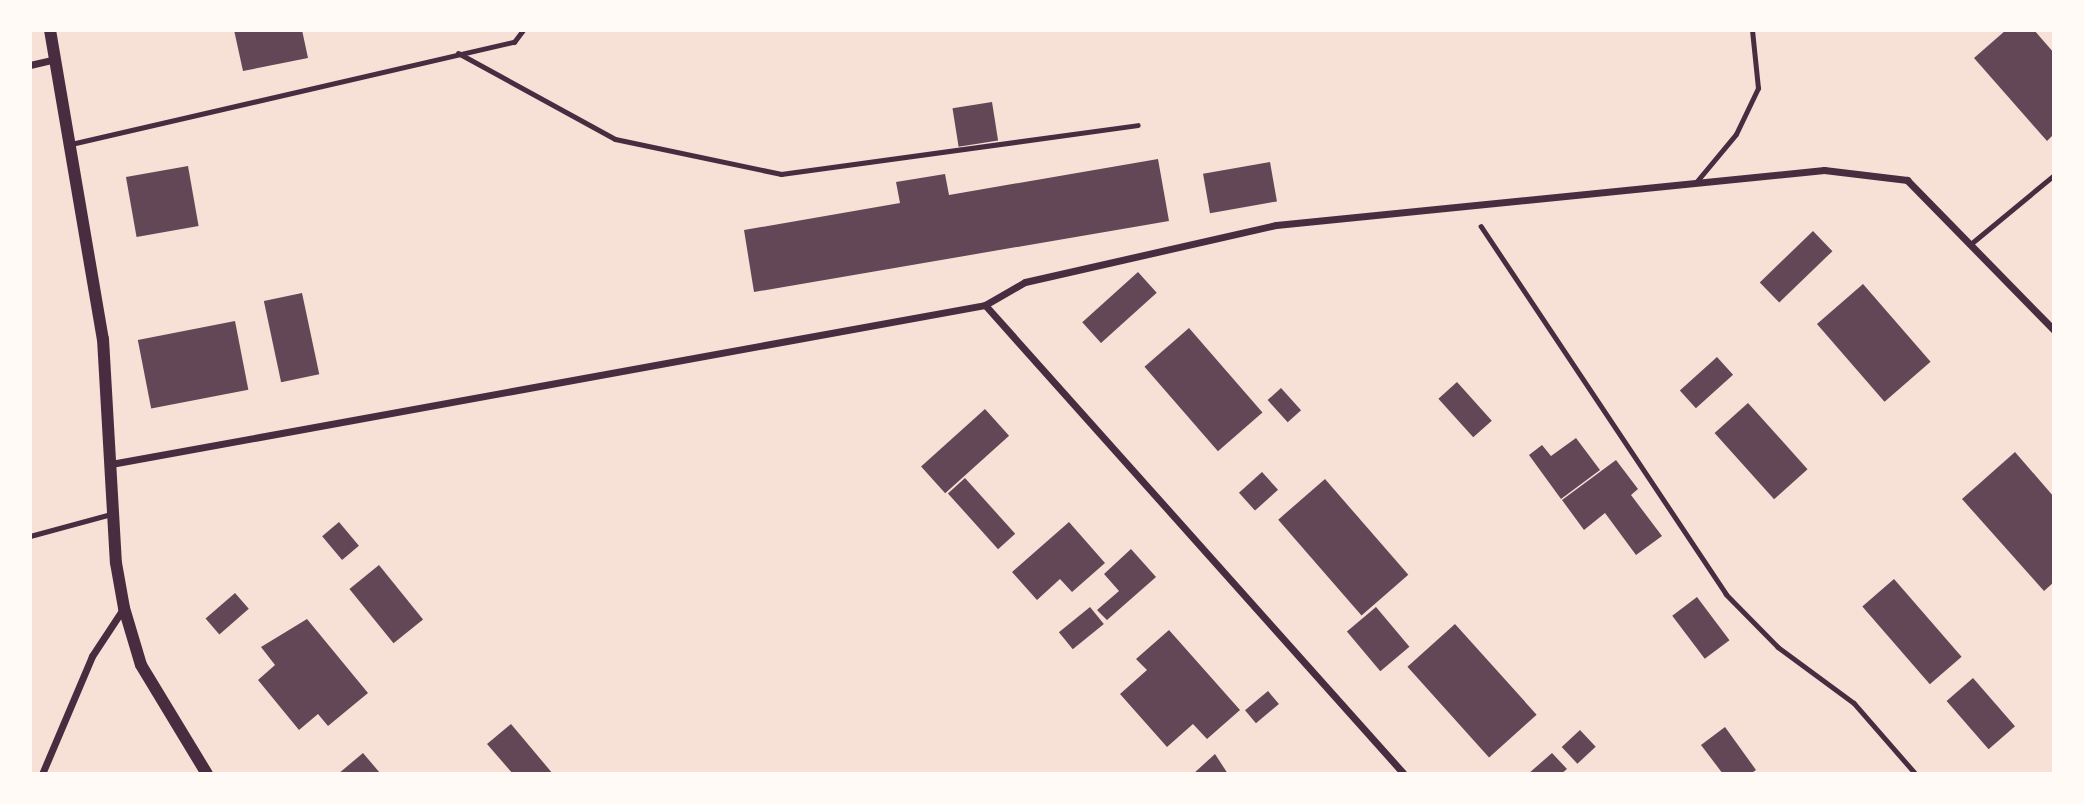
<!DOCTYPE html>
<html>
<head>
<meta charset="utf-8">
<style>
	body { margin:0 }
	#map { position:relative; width:2084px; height:804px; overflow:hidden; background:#f7e1d7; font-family:"Open Sans",sans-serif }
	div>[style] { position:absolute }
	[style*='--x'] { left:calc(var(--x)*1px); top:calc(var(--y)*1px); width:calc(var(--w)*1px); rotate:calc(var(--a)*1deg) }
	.building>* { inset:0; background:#644757; transform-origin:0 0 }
	.path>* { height:4.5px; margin:-2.25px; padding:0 2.25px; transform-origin:2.25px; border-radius:2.25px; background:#4a2c40 }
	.service>* { height:5px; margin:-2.5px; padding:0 2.5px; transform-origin:2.5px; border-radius:2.5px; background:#4a2c40 }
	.minor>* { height:7px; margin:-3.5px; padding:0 3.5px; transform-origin:3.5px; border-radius:3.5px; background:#4a2c40 }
	.tertiary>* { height:12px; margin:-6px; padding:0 6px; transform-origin:6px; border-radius:6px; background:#4a2c40 }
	span { translate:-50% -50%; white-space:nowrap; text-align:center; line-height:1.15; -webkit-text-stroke:6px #fffaf5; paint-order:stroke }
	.frame { position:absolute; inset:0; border:32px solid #fffaf5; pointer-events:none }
</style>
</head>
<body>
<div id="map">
	<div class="building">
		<i style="clip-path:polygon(234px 30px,302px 30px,308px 58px,243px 71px)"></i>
		<i style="clip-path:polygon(2006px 30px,2034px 30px,2054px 53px,2054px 134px,2047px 141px,1974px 58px)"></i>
		<i style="left:992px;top:102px;width:39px;height:40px;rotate:81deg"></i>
		<i style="clip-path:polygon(1158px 159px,1169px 221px,754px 292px,744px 230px,900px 203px,896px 182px,945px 174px,949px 195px)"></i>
		<i style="left:1270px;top:162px;width:40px;height:68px;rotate:80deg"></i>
		<i style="left:188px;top:166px;width:61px;height:63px;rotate:80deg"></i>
		<i style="left:1813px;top:231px;width:28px;height:74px;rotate:46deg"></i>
		<i style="left:1138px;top:272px;width:28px;height:75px;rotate:48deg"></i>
		<i style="left:1863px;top:284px;width:103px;height:61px;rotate:49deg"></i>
		<i style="left:302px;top:293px;width:83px;height:39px;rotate:78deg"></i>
		<i style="left:235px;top:321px;width:70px;height:99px;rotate:79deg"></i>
		<i style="left:1189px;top:328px;width:112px;height:59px;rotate:49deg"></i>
		<i style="left:1717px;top:357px;width:24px;height:50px;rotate:48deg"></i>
		<i style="left:1457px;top:382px;width:52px;height:25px;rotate:48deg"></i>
		<i style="left:1281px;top:388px;width:30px;height:18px;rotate:48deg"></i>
		<i style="left:1748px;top:403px;width:89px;height:45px;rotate:48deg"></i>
		<i style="left:985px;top:409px;width:36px;height:86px;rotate:48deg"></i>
		<i style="clip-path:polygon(1576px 438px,1600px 470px,1561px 499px,1529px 455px,1542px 445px,1551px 456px)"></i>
		<i style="clip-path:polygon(2015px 452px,2054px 497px,2054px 582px,2044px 591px,1962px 499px)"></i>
		<i style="clip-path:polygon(1616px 460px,1638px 489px,1631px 495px,1662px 536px,1636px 555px,1605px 513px,1584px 530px,1562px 500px)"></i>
		<i style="left:1262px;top:472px;width:24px;height:31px;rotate:48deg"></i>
		<i style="left:965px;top:478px;width:75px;height:23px;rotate:48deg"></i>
		<i style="left:1325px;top:479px;width:127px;height:62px;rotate:49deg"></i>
		<i style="left:339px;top:522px;width:31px;height:22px;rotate:50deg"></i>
		<i style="clip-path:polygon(1069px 522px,1105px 563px,1072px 592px,1060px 579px,1037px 600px,1012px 572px)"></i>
		<i style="clip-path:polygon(1131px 549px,1156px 577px,1107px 620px,1097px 610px,1119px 591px,1104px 574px)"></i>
		<i style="left:379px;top:565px;width:70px;height:38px;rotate:51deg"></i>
		<i style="left:1894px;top:579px;width:103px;height:42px;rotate:49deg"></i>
		<i style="left:235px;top:593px;width:21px;height:39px;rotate:49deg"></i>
		<i style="left:1697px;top:597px;width:54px;height:31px;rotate:53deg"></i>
		<i style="left:1090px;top:607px;width:22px;height:40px;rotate:51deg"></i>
		<i style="left:1376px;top:607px;width:52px;height:38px;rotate:50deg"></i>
		<i style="clip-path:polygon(307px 619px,368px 693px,328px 726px,318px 714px,299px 730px,258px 680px,275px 665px,261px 647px)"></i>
		<i style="left:1455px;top:624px;width:122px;height:64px;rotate:48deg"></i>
		<i style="clip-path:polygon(1169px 630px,1240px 710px,1207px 739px,1193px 724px,1167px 747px,1120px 694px,1147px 670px,1136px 659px)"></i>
		<i style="left:1973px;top:678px;width:64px;height:35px;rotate:49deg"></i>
		<i style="left:1268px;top:691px;width:17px;height:30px;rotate:50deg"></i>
		<i style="clip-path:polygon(511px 724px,553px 774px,513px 774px,487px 744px)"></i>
		<i style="clip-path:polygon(1725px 727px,1756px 770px,1750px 774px,1723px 774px,1701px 745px)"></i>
		<i style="left:1580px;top:730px;width:23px;height:25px;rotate:47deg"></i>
		<i style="clip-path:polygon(363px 753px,380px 773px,338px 774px)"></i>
		<i style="clip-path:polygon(1552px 753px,1567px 769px,1561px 774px,1528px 774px)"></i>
		<i style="clip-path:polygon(1215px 754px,1228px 774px,1193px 774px)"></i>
	</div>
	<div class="path">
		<i style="--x:1481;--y:226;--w:442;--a:56.3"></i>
		<i style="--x:1726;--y:594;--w:74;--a:45.5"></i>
		<i style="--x:1778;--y:647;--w:94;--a:36.4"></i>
		<i style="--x:1854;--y:703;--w:94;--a:48.9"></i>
	</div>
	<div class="service">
		<i style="--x:458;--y:53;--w:179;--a:28.7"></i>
		<i style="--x:615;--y:139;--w:170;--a:11.9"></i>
		<i style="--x:781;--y:174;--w:360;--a:-7.8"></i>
		<i style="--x:71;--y:144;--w:455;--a:-13"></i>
		<i style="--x:514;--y:42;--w:15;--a:-53"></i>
		<i style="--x:1697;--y:181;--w:61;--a:-50.3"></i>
		<i style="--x:1736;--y:134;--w:51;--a:-64.4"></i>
		<i style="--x:1758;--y:88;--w:58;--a:-95.9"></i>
		<i style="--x:1973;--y:242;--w:105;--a:-39.6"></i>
		<i style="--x:30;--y:536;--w:84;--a:-15.2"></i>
	</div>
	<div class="minor">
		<i style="--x:30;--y:65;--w:26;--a:-13"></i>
		<i style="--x:985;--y:305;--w:629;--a:48.22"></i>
		<i style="--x:111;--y:464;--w:888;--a:-10.31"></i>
		<i style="--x:985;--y:305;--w:46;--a:-29.9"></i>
		<i style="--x:1025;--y:282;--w:257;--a:-12.8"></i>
		<i style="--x:1276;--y:225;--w:551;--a:-5.73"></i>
		<i style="--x:1824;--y:170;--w:84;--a:6.9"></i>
		<i style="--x:1907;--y:180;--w:210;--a:45.6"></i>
		<i style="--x:42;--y:774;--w:128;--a:-67"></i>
		<i style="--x:92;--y:656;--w:56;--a:-56.6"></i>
	</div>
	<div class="tertiary">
		<i style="--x:50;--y:30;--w:314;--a:80.3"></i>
		<i style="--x:103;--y:339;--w:224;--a:86.7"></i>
		<i style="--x:116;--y:563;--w:46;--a:79.9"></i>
		<i style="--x:124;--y:608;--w:59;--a:73.4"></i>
		<i style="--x:141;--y:665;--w:127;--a:58.8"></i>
	</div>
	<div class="frame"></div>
</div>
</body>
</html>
